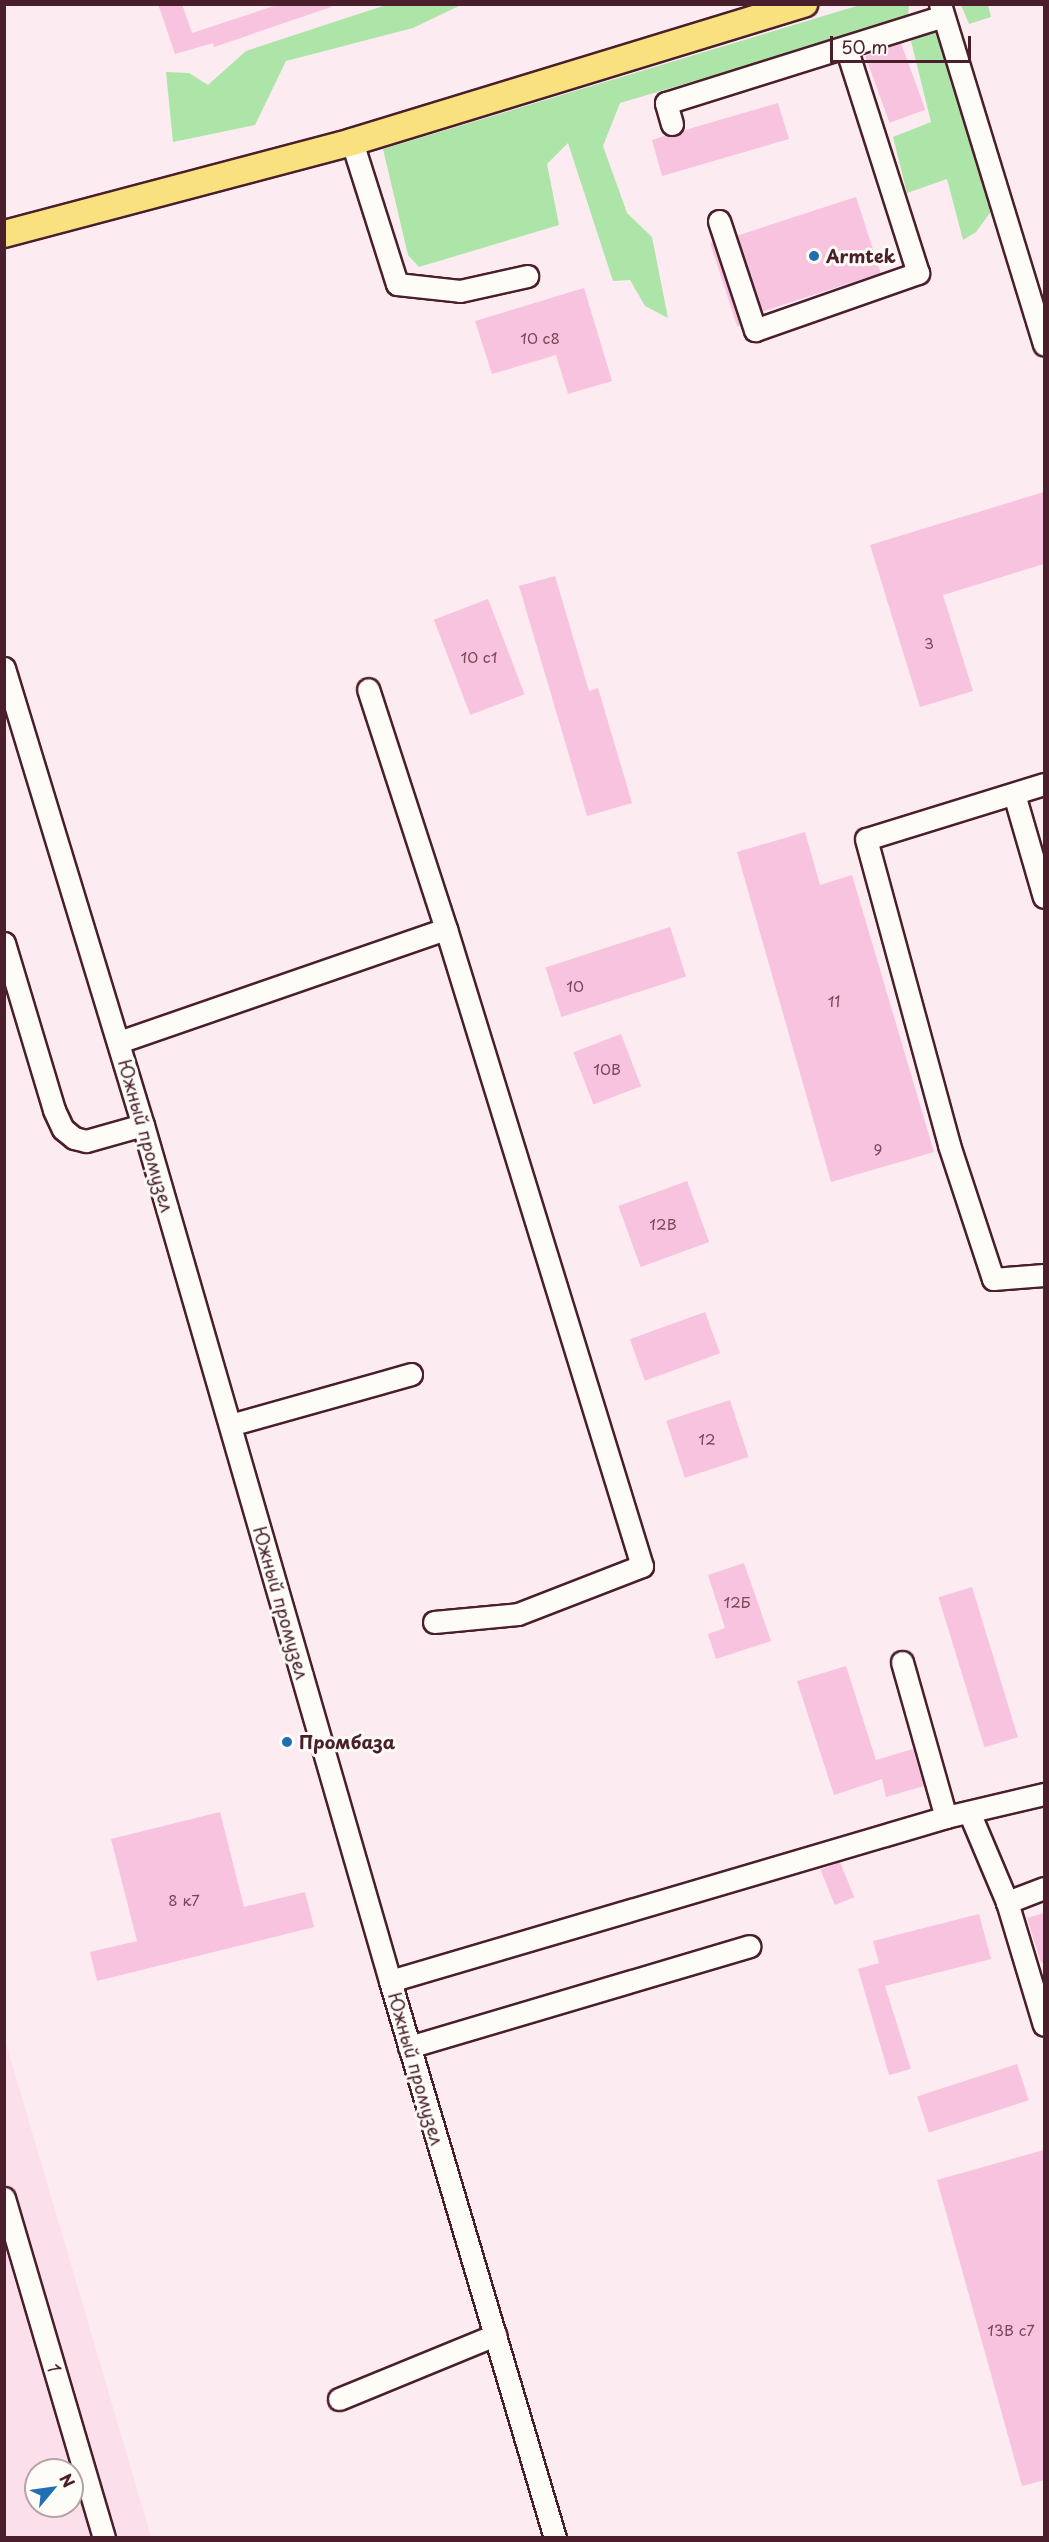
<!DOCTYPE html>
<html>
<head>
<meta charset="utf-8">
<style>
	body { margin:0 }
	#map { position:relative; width:1049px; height:2542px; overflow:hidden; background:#fcebf0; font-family:"Playpen Sans",sans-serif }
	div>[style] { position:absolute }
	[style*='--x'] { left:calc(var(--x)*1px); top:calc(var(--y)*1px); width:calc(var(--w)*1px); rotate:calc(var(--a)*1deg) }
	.built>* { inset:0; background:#fbdfeb }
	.green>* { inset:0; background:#ade4a8 }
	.building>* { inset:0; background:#f8c3de; transform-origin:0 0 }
	.roads { filter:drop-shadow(2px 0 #4a1f2b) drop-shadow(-2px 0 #4a1f2b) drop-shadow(0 2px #4a1f2b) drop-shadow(0 -2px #4a1f2b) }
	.minor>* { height:21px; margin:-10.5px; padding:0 10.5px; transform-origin:10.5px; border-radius:10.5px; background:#fdfcf7 }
	.major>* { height:26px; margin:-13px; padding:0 13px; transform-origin:13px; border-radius:13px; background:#fae180 }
	.dots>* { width:16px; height:16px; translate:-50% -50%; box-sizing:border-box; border:3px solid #fdfcf7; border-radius:50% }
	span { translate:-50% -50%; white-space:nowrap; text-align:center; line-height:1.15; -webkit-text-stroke:6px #fdfcf7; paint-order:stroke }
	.number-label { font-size:15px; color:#764858 }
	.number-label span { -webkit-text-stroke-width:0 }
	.poi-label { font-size:18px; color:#4a1f2b; font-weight:700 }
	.left { translate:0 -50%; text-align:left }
	.street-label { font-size:18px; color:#4a1f2b }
	.frame { position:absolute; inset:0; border:6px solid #4a1f2b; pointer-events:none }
	.north { position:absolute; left:24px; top:2458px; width:60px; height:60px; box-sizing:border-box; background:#fdfcf7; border:2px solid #b5a4a5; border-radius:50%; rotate:61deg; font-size:16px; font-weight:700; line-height:24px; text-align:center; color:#4a1f2b }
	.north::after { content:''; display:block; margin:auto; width:21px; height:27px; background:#1f6fb2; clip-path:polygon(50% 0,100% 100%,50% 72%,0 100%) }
	.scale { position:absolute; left:830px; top:36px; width:141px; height:27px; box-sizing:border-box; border:3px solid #4a1f2b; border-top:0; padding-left:8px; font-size:18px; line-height:21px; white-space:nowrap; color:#4a1f2b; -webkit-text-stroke:4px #fdfcf7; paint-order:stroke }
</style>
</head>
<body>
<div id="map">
	<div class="built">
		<i style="clip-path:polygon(evenodd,5px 2040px,151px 2537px,5px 2537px,5px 2040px,36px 2470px,72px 2470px,72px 2506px,36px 2506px,36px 2470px)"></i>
	</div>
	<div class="green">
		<i style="clip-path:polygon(386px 5px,461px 5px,413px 28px,286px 61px,255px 125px,173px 142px,166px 72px,189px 73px,208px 85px,246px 51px)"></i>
		<i style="clip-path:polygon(860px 5px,909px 5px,908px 18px,620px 103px,603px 146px,627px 213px,652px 237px,668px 318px,645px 306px,630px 280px,613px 281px,568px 143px,547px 164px,559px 225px,419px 267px,408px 255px,383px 149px)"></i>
		<i style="clip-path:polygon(961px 5px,988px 5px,991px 17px,969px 24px)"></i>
		<i style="clip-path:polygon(940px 26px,995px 206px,976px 232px,963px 240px,947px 179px,907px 193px,893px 137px,931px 122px,910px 37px)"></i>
	</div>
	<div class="building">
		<i style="clip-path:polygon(158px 4px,182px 4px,192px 33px,280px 4px,331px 4px,331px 7px,214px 47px,213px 43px,175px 54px)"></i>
		<i style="left:901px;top:43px;width:71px;height:38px;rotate:70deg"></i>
		<i style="clip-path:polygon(778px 103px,789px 139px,662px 176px,652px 140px,667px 135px,675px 136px,682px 131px)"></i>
		<i style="left:856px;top:197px;width:80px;height:125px;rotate:72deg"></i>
		<i style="left:713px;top:242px;width:88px;height:3px;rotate:72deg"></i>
		<i style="clip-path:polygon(584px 288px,612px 381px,568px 394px,556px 355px,492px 374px,475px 321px)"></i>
		<i style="clip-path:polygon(1044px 492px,1044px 564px,943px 595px,973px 691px,920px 707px,870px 545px)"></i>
		<i style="clip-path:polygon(555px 576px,589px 691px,598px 688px,632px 803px,587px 816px,519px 586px)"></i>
		<i style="left:488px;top:599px;width:102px;height:58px;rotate:69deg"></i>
		<i style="clip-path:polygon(805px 832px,820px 885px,852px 875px,934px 1152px,831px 1182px,737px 852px)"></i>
		<i style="left:670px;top:927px;width:52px;height:131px;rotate:72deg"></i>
		<i style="left:621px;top:1034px;width:56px;height:51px;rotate:69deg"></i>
		<i style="left:687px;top:1181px;width:65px;height:73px;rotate:70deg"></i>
		<i style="left:705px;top:1312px;width:44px;height:80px;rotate:70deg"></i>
		<i style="left:730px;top:1400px;width:60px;height:67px;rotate:72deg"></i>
		<i style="clip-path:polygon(744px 1563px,771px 1641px,716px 1659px,708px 1634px,725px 1628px,708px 1575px)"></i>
		<i style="left:972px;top:1587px;width:157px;height:35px;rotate:73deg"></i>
		<i style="clip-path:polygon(846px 1666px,876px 1760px,913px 1749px,924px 1786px,886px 1797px,882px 1779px,834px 1795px,797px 1681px)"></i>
		<i style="clip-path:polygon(220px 1812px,244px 1907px,305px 1892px,314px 1927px,97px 1981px,90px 1952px,137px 1941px,111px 1839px)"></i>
		<i style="left:840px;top:1862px;width:38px;height:21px;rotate:68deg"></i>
		<i style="clip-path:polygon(1044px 1913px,1044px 1962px,1041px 1963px,1027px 1918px)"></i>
		<i style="clip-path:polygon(979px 1914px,991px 1959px,885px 1986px,911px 2069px,889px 2075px,858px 1969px,879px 1963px,873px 1941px)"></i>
		<i style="left:1017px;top:2064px;width:38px;height:105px;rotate:72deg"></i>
		<i style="clip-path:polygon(1044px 2150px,1044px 2480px,1022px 2486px,937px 2180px)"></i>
	</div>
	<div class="roads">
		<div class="minor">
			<i style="--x:940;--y:4;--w:356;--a:73"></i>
			<i style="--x:672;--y:124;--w:22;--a:-106"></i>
			<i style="--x:666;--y:103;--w:290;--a:-17.4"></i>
			<i style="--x:352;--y:142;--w:149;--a:72.4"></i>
			<i style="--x:397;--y:284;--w:63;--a:6.3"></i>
			<i style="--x:460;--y:291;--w:69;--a:-12.6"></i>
			<i style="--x:719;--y:221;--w:115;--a:71.7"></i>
			<i style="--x:755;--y:330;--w:173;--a:-19.3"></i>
			<i style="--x:918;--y:273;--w:236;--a:-107.7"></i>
			<i style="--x:4;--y:668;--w:478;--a:73.1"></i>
			<i style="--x:143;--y:1125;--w:891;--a:73.9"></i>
			<i style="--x:390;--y:1981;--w:581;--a:73.5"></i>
			<i style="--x:1044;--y:784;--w:186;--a:162.8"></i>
			<i style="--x:866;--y:839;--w:317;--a:74.8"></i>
			<i style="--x:949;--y:1145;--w:141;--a:71.8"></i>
			<i style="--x:993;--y:1279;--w:51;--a:-4.5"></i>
			<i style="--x:1014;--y:794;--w:107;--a:73.8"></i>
			<i style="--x:4;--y:943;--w:174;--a:73.3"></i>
			<i style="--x:54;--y:1110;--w:21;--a:65"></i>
			<i style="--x:63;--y:1129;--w:14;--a:39"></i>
			<i style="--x:74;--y:1138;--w:12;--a:14"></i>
			<i style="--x:86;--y:1141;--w:59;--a:-15.7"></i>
			<i style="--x:119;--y:1042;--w:346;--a:-19.1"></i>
			<i style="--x:446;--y:929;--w:252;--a:-108"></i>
			<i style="--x:230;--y:1425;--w:188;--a:-15.7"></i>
			<i style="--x:434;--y:1622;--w:84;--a:-5.4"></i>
			<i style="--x:518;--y:1614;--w:133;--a:-21.2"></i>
			<i style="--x:642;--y:1566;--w:666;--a:-107.1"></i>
			<i style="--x:902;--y:1662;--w:161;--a:74.2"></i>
			<i style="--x:969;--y:1812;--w:98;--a:67.1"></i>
			<i style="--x:1044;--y:1888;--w:40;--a:159"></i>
			<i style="--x:1007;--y:1902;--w:128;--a:73.3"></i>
			<i style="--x:390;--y:1981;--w:580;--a:-16.43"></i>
			<i style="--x:946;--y:1817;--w:101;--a:-13.2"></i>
			<i style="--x:409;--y:2047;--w:355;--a:-16.5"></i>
			<i style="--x:4;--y:2198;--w:354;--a:73.6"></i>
			<i style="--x:339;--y:2399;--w:169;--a:-22.3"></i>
		</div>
		<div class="major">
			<i style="--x:4;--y:234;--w:360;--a:-14.8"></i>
			<i style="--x:352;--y:142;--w:473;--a:-17"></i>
		</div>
	</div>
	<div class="dots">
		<i style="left:814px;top:256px;background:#1f6fb2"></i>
		<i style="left:287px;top:1742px;background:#1f6fb2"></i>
	</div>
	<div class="number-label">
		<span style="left:540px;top:338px">10 с8</span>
		<span style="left:929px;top:643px">3</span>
		<span style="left:479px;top:657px">10 с1</span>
		<span style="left:575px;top:986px">10</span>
		<span style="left:834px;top:1001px">11</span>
		<span style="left:607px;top:1069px">10В</span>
		<span style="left:878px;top:1149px">9</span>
		<span style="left:663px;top:1224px">12В</span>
		<span style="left:707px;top:1439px">12</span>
		<span style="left:737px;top:1602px">12Б</span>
		<span style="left:184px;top:1900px">8 к7</span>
		<span style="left:1011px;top:2330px">13В с7</span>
	</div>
	<div class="poi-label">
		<span class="left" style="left:826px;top:256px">Armtek</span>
		<span class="left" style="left:299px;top:1742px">Промбаза</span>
	</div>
	<div class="street-label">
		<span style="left:146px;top:1136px;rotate:74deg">Южный промузел</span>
		<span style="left:281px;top:1603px;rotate:74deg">Южный промузел</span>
		<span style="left:416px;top:2069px;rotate:74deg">Южный промузел</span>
		<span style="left:54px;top:2368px;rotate:74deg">1</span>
	</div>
	<div class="frame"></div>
	<div class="north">N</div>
	<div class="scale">50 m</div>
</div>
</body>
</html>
